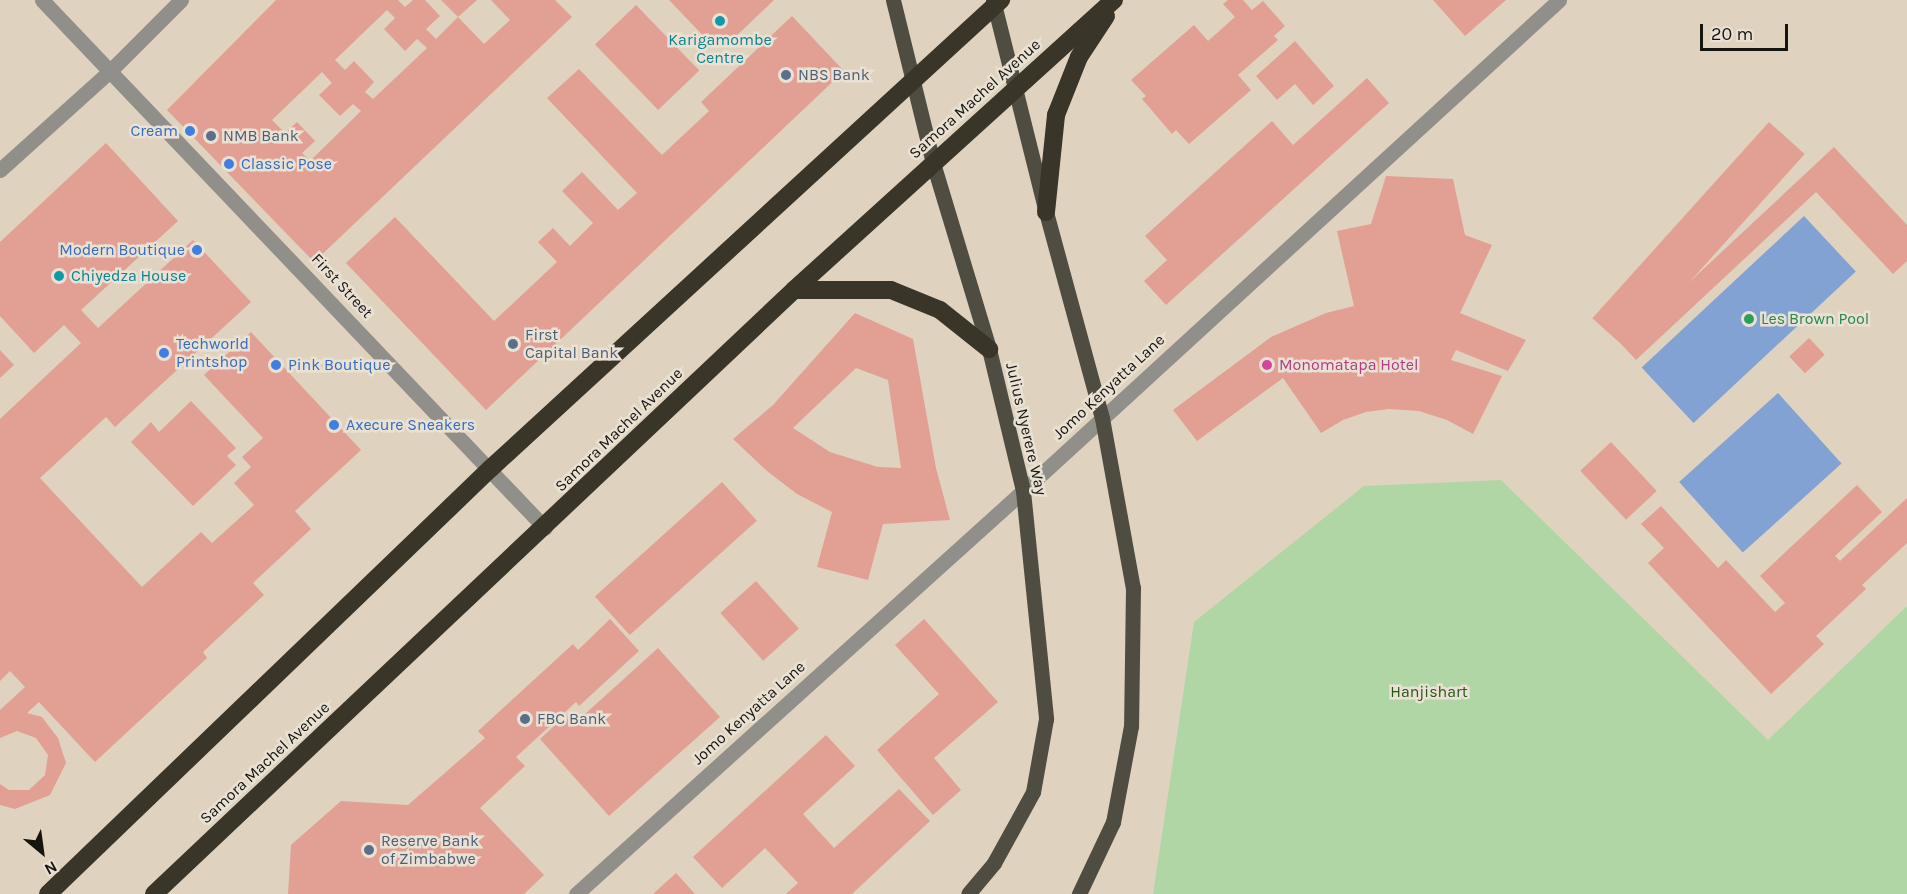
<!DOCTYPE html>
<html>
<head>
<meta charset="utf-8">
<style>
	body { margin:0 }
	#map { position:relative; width:1907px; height:894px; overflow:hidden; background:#e9e1d3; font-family:Karla,sans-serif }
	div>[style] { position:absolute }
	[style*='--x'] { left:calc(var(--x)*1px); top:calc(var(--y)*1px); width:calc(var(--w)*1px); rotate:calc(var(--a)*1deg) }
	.commercial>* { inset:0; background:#dfd3bf; transform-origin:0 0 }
	.green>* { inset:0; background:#b0d6a6 }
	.water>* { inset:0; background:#82a2d4; transform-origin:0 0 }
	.building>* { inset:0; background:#e29f94; transform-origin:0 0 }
	.street>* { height:15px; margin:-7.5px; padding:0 7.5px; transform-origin:7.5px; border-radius:7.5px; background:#918f89 }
	.primary>* { height:15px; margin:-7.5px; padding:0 7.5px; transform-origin:7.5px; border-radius:7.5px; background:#4f4c42 }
	.highway>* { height:18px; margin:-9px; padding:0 9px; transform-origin:9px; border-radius:9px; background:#393529 }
	.dots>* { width:16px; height:16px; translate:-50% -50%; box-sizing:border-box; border:3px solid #e9e1d3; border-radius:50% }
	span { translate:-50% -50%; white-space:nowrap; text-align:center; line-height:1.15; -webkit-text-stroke:5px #e9e1d3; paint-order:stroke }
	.culture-label { font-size:16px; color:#0d838f }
	.left { translate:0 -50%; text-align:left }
	.service-label { font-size:16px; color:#4e5e75 }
	.street-label { font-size:16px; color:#16140f }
	.shop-label { font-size:16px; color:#366cbe }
	.right { translate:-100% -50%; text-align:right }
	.leisure-label { font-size:16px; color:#27864d }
	.hotel-label { font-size:16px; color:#b23c85 }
	.park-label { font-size:16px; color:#245713 }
	.north { position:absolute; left:12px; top:822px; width:60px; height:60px; -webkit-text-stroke:4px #e9e1d3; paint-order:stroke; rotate:151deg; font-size:16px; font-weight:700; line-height:24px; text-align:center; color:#16140f }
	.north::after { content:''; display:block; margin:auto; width:21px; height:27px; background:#16140f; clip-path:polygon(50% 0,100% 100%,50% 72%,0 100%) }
	.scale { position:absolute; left:1700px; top:24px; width:88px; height:27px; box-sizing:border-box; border:3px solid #16140f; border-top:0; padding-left:8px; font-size:18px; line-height:21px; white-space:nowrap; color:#16140f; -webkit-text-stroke:4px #e9e1d3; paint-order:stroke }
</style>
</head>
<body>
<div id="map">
	<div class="commercial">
		<i style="left:0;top:0;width:1907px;height:894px"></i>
	</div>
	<div class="green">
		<i style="clip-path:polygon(1501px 480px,1768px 740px,1907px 606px,1907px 894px,1153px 894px,1194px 622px,1364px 486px)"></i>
	</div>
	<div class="water">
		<i style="left:1804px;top:216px;width:76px;height:222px;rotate:47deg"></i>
		<i style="left:1778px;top:393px;width:95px;height:133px;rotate:48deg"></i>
	</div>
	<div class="building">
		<i style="clip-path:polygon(evenodd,276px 0,398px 0,405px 7px,413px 0,425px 0,440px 16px,426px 29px,436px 39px,458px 17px,484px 44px,510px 20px,491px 0,555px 0,572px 17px,314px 262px,167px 110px,276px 0,387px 10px,395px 18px,384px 29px,405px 51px,417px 39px,427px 48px,373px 99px,365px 92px,374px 82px,354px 61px,345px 70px,335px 60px,387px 10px,276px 0,322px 72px,332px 83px,319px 95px,340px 116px,353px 104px,361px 111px,310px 161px,302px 153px,315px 141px,297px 122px,285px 133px,272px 120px,322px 72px)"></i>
		<i style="clip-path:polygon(441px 0,477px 0,458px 17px)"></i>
		<i style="clip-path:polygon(669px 0,774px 0,730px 42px,713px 46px)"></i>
		<i style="clip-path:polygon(1228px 0,1243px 0,1252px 10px,1263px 1px,1285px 26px,1274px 36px,1278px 40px,1238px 75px,1251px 90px,1189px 144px,1176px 130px,1172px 134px,1142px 99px,1146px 96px,1131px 80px,1194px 25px,1208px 41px,1235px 17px,1223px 4px)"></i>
		<i style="clip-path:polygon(1433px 0,1506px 0,1465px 36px)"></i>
		<i style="left:636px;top:5px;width:91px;height:57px;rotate:46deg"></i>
		<i style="clip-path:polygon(792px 16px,844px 71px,486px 410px,346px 263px,395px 217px,494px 321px,557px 262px,538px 242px,553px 228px,570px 246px,593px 223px,562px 191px,582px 172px,618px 210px,637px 193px,547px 98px,579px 69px,662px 155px,709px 111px,701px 102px)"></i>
		<i style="clip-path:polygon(1295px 41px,1334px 86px,1313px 105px,1295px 84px,1277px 100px,1256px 76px)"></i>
		<i style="clip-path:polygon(1367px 78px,1389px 103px,1166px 305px,1144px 281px,1167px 260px,1145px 236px,1272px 121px,1293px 145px)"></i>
		<i style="left:1769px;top:122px;width:48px;height:264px;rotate:42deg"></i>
		<i style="clip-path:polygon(106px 143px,178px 221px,81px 310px,98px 328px,193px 240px,251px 302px,115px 427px,106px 417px,40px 478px,142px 587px,201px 532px,212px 543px,254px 505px,234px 483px,251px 467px,242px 457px,263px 438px,204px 375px,251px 332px,361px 450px,295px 511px,311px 529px,253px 583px,264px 595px,203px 652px,207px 658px,95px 762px,39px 702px,27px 713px,42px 717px,58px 738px,66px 763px,50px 795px,15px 809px,0 805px,0 784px,9px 790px,29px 790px,45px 775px,48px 755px,36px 738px,17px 731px,0 738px,0 710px,25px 687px,10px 671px,0 681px,0 419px,81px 343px,64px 325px,34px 353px,0 316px,0 242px)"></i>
		<i style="clip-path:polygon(1834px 147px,1907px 225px,1907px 261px,1893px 274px,1816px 192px,1636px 360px,1622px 345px)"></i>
		<i style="clip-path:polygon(1386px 176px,1453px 179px,1465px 235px,1492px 245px,1460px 313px,1526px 340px,1508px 371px,1456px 350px,1451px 360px,1502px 376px,1473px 434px,1447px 420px,1419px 411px,1389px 409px,1366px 412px,1343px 420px,1321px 433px,1283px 378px,1197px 441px,1173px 410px,1271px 337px,1326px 313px,1354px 306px,1337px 231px,1371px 224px)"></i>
		<i style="clip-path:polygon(evenodd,855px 313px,913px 339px,936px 468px,950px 520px,883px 524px,868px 580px,817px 567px,832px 512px,797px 494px,767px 471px,733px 439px,773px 405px,855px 313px,856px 368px,888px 380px,901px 468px,878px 467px,830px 452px,793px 428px,856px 368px)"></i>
		<i style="left:1809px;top:338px;width:23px;height:27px;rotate:47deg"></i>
		<i style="clip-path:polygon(0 350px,14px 365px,0 378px)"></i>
		<i style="clip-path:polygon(191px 401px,236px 448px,227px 456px,236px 465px,193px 506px,131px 442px,151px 422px,159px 432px)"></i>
		<i style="left:1611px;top:442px;width:67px;height:42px;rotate:47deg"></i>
		<i style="left:722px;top:482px;width:52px;height:171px;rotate:48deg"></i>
		<i style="clip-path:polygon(1857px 485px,1882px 512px,1835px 556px,1840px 561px,1907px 498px,1907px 543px,1862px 585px,1866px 589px,1816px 636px,1824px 644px,1771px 694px,1648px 563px,1664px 548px,1641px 524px,1661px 506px,1718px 568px,1726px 560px,1775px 612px,1785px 603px,1760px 576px)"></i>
		<i style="left:756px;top:581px;width:64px;height:48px;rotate:48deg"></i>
		<i style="clip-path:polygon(610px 619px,639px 651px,579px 706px,576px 702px,516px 757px,525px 766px,480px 808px,544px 875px,524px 894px,288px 894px,291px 845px,341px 801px,408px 805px,485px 738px,478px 731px,573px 644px,578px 650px)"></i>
		<i style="clip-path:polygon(924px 619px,998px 702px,934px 758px,961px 790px,933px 815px,877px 750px,939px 694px,895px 645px)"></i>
		<i style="clip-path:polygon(658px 648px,720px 717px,609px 816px,540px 739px,566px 715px,574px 724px)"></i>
		<i style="clip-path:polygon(826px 735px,855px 766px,803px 814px,834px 848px,899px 789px,930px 821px,852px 894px,786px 894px,798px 883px,765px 848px,722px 888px,693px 857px)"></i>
		<i style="clip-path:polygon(676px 873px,695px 894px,653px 894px)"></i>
	</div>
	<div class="street">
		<i style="--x:42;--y:0;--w:729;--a:46.39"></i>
		<i style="--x:0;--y:170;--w:149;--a:-42"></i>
		<i style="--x:111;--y:70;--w:99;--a:-45"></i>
		<i style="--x:576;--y:894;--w:602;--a:-42.04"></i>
		<i style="--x:1023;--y:491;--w:727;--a:-42.49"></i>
	</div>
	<div class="primary">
		<i style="--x:893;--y:0;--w:168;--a:76.2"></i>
		<i style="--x:933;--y:163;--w:194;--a:73.2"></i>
		<i style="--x:989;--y:349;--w:146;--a:76.5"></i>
		<i style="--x:1023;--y:491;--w:229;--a:84.2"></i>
		<i style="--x:1046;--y:719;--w:74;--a:100.1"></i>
		<i style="--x:1033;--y:792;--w:81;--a:118.8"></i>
		<i style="--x:994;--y:863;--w:40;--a:130"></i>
		<i style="--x:993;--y:0;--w:219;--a:76"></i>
		<i style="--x:1046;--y:212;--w:213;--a:74.8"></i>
		<i style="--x:1102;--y:418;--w:173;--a:79.7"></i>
		<i style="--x:1133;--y:588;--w:138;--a:90.8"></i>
		<i style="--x:1131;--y:726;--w:98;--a:100.6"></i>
		<i style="--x:1113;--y:822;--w:80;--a:115.3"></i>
	</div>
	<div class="highway">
		<i style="--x:1046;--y:212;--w:98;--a:-84.1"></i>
		<i style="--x:1056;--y:115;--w:62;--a:-68.4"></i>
		<i style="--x:1079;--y:57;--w:49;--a:-56.6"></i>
		<i style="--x:794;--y:290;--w:97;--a:0"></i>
		<i style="--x:891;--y:290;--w:53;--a:22.2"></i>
		<i style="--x:940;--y:310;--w:63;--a:38.5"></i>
		<i style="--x:48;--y:894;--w:613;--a:-43.88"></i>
		<i style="--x:490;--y:469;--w:694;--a:-42.55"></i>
		<i style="--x:154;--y:894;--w:880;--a:-43.34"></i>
		<i style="--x:794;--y:290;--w:432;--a:-42.2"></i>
	</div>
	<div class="dots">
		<i style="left:720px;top:21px;background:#0f9aa8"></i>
		<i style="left:786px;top:75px;background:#5c6f8a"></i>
		<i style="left:190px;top:131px;background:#3f7fe0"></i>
		<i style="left:211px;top:136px;background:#5c6f8a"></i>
		<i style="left:229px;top:164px;background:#3f7fe0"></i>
		<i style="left:197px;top:250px;background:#3f7fe0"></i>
		<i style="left:59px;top:276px;background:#0f9aa8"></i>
		<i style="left:1749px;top:319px;background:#2e9e5b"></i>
		<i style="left:513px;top:344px;background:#5c6f8a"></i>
		<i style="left:164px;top:353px;background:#3f7fe0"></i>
		<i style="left:276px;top:365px;background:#3f7fe0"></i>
		<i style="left:1267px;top:365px;background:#d1479c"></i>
		<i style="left:334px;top:425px;background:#3f7fe0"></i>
		<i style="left:525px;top:719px;background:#5c6f8a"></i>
		<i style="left:369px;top:850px;background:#5c6f8a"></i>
	</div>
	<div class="culture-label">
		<span style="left:720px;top:49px">Karigamombe<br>Centre</span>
		<span class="left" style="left:71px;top:276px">Chiyedza House</span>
	</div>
	<div class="service-label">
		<span class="left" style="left:798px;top:75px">NBS Bank</span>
		<span class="left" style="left:223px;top:136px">NMB Bank</span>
		<span class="left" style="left:525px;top:344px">First<br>Capital Bank</span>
		<span class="left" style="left:537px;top:719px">FBC Bank</span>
		<span class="left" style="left:381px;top:850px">Reserve Bank<br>of Zimbabwe</span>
	</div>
	<div class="street-label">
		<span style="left:975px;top:99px;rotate:-42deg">Samora Machel Avenue</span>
		<span style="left:342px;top:286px;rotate:47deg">First Street</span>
		<span style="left:1109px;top:387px;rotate:-43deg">Jomo Kenyatta Lane</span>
		<span style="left:1026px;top:429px;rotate:77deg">Julius Nyerere Way</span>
		<span style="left:619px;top:430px;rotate:-44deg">Samora Machel Avenue</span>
		<span style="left:749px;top:713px;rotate:-42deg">Jomo Kenyatta Lane</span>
		<span style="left:265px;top:763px;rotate:-43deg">Samora Machel Avenue</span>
	</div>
	<div class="shop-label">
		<span class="right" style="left:178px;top:131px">Cream</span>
		<span class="left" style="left:241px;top:164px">Classic Pose</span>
		<span class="right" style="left:185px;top:250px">Modern Boutique</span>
		<span class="left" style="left:176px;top:353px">Techworld<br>Printshop</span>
		<span class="left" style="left:288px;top:365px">Pink Boutique</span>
		<span class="left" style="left:346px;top:425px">Axecure Sneakers</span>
	</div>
	<div class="leisure-label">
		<span class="left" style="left:1761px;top:319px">Les Brown Pool</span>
	</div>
	<div class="hotel-label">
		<span class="left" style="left:1279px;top:365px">Monomatapa Hotel</span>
	</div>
	<div class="park-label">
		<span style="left:1429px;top:692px">Hanjishart</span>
	</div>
	<div class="north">N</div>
	<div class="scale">20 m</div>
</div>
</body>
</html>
